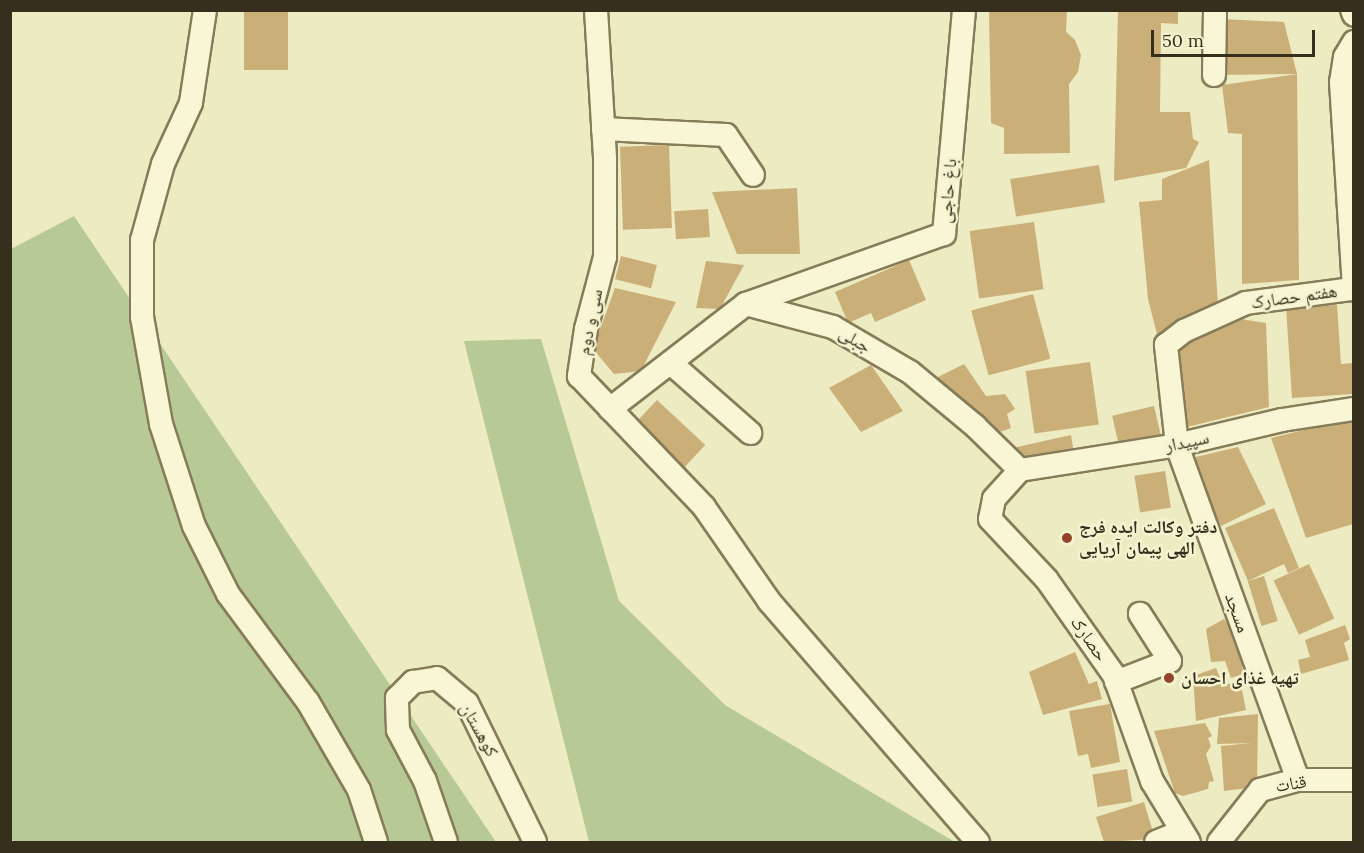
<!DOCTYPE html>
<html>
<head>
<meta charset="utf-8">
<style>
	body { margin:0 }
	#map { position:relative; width:1364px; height:853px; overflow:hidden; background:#edebc1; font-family:Lora,"Noto Naskh Arabic",serif }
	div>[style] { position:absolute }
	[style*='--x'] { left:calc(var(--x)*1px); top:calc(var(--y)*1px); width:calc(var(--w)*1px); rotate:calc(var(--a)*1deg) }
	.green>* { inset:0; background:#b7ca95 }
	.building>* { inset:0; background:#caaf78; transform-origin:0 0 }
	.roads { filter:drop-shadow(2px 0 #867c59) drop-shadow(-2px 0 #867c59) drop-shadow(0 2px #867c59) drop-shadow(0 -2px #867c59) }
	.minor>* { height:22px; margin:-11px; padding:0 11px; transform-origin:11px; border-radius:11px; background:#f8f6d4 }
	.dots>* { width:16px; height:16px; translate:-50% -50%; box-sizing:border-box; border:3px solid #f4f3d0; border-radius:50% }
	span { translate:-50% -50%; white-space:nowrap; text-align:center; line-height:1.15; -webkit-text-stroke:5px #f4f3d0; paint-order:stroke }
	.street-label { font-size:18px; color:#362f1d }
	.poi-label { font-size:18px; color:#362f1d; font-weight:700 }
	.left { translate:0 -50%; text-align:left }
	.frame { position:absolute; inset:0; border:12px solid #362f1d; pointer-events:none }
	.scale { position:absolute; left:1151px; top:30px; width:164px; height:27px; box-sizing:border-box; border:3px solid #362f1d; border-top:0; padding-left:8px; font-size:18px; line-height:21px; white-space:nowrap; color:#362f1d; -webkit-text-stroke:4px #f4f3d0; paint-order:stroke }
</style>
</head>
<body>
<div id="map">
	<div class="green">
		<i style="clip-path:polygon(74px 216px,496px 842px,14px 842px,11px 837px,11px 249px)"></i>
		<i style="clip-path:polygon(541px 339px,619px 601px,725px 705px,955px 842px,589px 842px,464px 341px)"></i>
	</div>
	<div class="building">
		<i style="left:244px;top:10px;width:44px;height:60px"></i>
		<i style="clip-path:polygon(989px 10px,1067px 10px,1066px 32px,1075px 40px,1081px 55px,1078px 72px,1069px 84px,1070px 153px,1004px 154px,1004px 128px,991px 123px)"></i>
		<i style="clip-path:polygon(1118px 10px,1178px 10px,1178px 24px,1161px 23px,1160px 112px,1190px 112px,1193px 139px,1199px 142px,1186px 168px,1114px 181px)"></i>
		<i style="clip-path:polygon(1221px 19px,1284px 22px,1297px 74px,1223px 75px)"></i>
		<i style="clip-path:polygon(1297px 74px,1299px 280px,1242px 284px,1242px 134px,1228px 133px,1222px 85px)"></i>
		<i style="left:669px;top:145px;width:83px;height:49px;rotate:88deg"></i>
		<i style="clip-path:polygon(1209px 160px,1218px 306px,1159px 342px,1148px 299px,1139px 202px,1162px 200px,1162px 179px)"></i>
		<i style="left:1099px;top:165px;width:38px;height:90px;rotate:81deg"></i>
		<i style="clip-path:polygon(797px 188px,800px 254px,737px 254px,712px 192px)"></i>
		<i style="left:708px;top:209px;width:28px;height:34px;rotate:86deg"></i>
		<i style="left:1034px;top:222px;width:68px;height:65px;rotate:82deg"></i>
		<i style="left:621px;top:256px;width:37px;height:24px;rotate:14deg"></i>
		<i style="clip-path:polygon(909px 260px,926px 300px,875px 322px,871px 313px,848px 323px,835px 292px)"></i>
		<i style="clip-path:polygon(706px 261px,744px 265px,720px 309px,696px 308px)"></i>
		<i style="clip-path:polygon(615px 288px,676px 302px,641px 371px,614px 374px,593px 349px)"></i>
		<i style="left:1033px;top:294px;width:67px;height:64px;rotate:75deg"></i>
		<i style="clip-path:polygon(1337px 305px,1341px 364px,1353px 363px,1353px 394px,1292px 398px,1286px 307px)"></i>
		<i style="clip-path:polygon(1228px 317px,1266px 323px,1269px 407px,1187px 427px,1178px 345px)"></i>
		<i style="left:1090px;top:362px;width:63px;height:65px;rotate:82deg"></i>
		<i style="clip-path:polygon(964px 364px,986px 396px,1005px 394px,1015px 409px,1007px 414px,1011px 428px,991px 435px,928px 382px)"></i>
		<i style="clip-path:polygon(871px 365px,903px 411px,861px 432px,829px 388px)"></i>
		<i style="left:657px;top:400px;width:66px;height:35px;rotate:43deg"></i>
		<i style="left:1154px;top:406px;width:37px;height:43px;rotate:77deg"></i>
		<i style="clip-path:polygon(1353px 418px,1353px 524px,1306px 538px,1271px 438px)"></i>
		<i style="clip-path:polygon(1071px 435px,1075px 460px,1021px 467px,1013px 448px)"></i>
		<i style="clip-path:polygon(1238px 447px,1266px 504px,1221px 526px,1192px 466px,1196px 457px)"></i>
		<i style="left:1165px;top:471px;width:37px;height:31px;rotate:81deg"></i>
		<i style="clip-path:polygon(1274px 508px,1299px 568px,1288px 573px,1284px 564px,1248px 581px,1225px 528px)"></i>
		<i style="left:1309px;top:564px;width:60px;height:39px;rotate:65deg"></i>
		<i style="left:1264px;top:576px;width:47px;height:17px;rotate:73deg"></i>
		<i style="clip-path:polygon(1224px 619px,1240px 641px,1243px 674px,1231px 678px,1225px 661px,1211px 662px,1206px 629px)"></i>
		<i style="clip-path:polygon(1345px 625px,1350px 639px,1344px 643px,1349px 660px,1301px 674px,1298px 660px,1310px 657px,1305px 640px)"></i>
		<i style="clip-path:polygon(1075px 652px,1089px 684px,1097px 681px,1102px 699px,1043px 715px,1029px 672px)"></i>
		<i style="clip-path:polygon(1216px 668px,1223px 686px,1240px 680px,1246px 710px,1196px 721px,1193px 676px)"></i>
		<i style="clip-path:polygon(1110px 704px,1120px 762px,1091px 768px,1088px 754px,1078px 756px,1069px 711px)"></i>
		<i style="clip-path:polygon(1258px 714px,1257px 787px,1224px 791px,1221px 746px,1252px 743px,1217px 744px,1219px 718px)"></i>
		<i style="clip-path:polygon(1205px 723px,1212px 736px,1208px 738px,1211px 746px,1206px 754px,1214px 781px,1209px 782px,1208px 789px,1183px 796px,1175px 793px,1154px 731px)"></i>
		<i style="left:1127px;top:769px;width:33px;height:35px;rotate:81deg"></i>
		<i style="clip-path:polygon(1144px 802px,1155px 839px,1104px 842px,1096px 817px)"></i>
	</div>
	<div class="roads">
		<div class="minor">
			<i style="--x:205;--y:10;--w:94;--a:98.6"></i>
			<i style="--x:191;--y:103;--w:67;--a:114.7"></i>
			<i style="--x:163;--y:164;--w:79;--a:105.4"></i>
			<i style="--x:142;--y:240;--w:77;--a:90"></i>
			<i style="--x:142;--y:317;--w:109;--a:79.9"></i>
			<i style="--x:161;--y:424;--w:107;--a:72.1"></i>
			<i style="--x:194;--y:526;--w:76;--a:63.4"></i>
			<i style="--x:228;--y:594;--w:134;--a:53.5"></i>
			<i style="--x:308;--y:702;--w:102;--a:59.9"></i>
			<i style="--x:359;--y:790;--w:55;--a:71.9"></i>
			<i style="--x:596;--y:10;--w:149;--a:86.5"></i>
			<i style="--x:605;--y:159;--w:98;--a:90"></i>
			<i style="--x:605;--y:257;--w:74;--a:104.8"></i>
			<i style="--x:586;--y:329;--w:48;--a:98.5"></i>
			<i style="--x:579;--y:376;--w:181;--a:46.3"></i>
			<i style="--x:704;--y:507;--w:114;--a:55.3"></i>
			<i style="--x:769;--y:601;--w:319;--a:49.1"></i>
			<i style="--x:1352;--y:10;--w:5;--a:68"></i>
			<i style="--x:1354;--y:42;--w:17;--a:121"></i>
			<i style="--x:1345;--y:57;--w:25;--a:99"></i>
			<i style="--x:1341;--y:82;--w:208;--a:86.4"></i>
			<i style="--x:1214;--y:75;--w:65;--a:-89.1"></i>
			<i style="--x:603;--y:129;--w:123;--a:2.8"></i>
			<i style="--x:726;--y:135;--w:48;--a:56"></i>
			<i style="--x:746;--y:304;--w:210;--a:-19.5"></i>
			<i style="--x:944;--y:234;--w:225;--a:-84.9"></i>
			<i style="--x:673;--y:365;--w:103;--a:41.4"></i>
			<i style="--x:610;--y:409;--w:172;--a:-37.7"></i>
			<i style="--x:746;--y:304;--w:90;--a:14.8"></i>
			<i style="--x:833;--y:327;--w:89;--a:30.3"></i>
			<i style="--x:910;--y:372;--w:85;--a:39.7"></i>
			<i style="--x:975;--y:426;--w:63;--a:44.4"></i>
			<i style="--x:1020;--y:470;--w:39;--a:132"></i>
			<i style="--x:994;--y:499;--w:20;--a:101"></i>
			<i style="--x:990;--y:519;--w:83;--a:46.9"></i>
			<i style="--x:1047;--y:580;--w:116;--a:54.8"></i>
			<i style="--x:1114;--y:675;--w:113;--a:70.3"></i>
			<i style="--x:1152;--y:781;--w:71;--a:58.8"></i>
			<i style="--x:1020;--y:470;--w:159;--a:-9"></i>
			<i style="--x:1177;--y:445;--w:108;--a:-13.4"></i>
			<i style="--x:1282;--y:420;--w:73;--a:-8.7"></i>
			<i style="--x:1116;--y:682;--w:58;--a:-21.3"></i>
			<i style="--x:1170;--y:661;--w:56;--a:-122.6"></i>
			<i style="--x:1298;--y:780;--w:356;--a:-109.9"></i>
			<i style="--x:1177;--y:445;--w:101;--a:-96.3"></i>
			<i style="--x:1166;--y:345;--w:23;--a:-38"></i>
			<i style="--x:1184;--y:331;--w:68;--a:-24.3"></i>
			<i style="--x:1246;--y:303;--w:108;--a:-7.5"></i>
			<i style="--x:446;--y:842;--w:65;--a:-109"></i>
			<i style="--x:425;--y:781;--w:58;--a:-117.9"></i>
			<i style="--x:398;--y:730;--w:32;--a:-92"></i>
			<i style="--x:397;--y:698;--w:23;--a:-45"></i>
			<i style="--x:413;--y:682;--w:24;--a:-9"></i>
			<i style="--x:437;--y:678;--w:39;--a:40"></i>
			<i style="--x:467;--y:703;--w:155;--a:63.9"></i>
			<i style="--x:1156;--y:842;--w:27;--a:-22"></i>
			<i style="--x:1219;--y:842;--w:66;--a:-51.7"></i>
			<i style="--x:1260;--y:790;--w:39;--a:-15"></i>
			<i style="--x:1298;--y:780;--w:56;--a:0"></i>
		</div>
	</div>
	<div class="dots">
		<i style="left:1067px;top:538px;background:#93442b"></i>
		<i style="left:1169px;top:678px;background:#93442b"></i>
	</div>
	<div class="street-label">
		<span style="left:948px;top:191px;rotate:-85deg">باغ حاجی</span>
		<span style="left:1294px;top:297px;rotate:-8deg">هفتم حصارک</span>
		<span style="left:590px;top:322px;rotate:-78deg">سی و دوم</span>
		<span style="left:855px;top:340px;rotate:31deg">جبلی</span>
		<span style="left:1187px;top:442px;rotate:-12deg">سپیدار</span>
		<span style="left:1237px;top:613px;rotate:70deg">مسجد</span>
		<span style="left:1089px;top:639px;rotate:55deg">حصارک</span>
		<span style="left:479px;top:730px;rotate:61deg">کوهستان</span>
		<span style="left:1291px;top:784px;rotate:-9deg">قنات</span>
	</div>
	<div class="poi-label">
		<span class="left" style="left:1079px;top:538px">دفتر وکالت ایده فرج<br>الهی پیمان آریایی</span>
		<span class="left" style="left:1181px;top:678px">تهیه غذای احسان</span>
	</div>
	<div class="frame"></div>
	<div class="scale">50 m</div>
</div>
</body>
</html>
